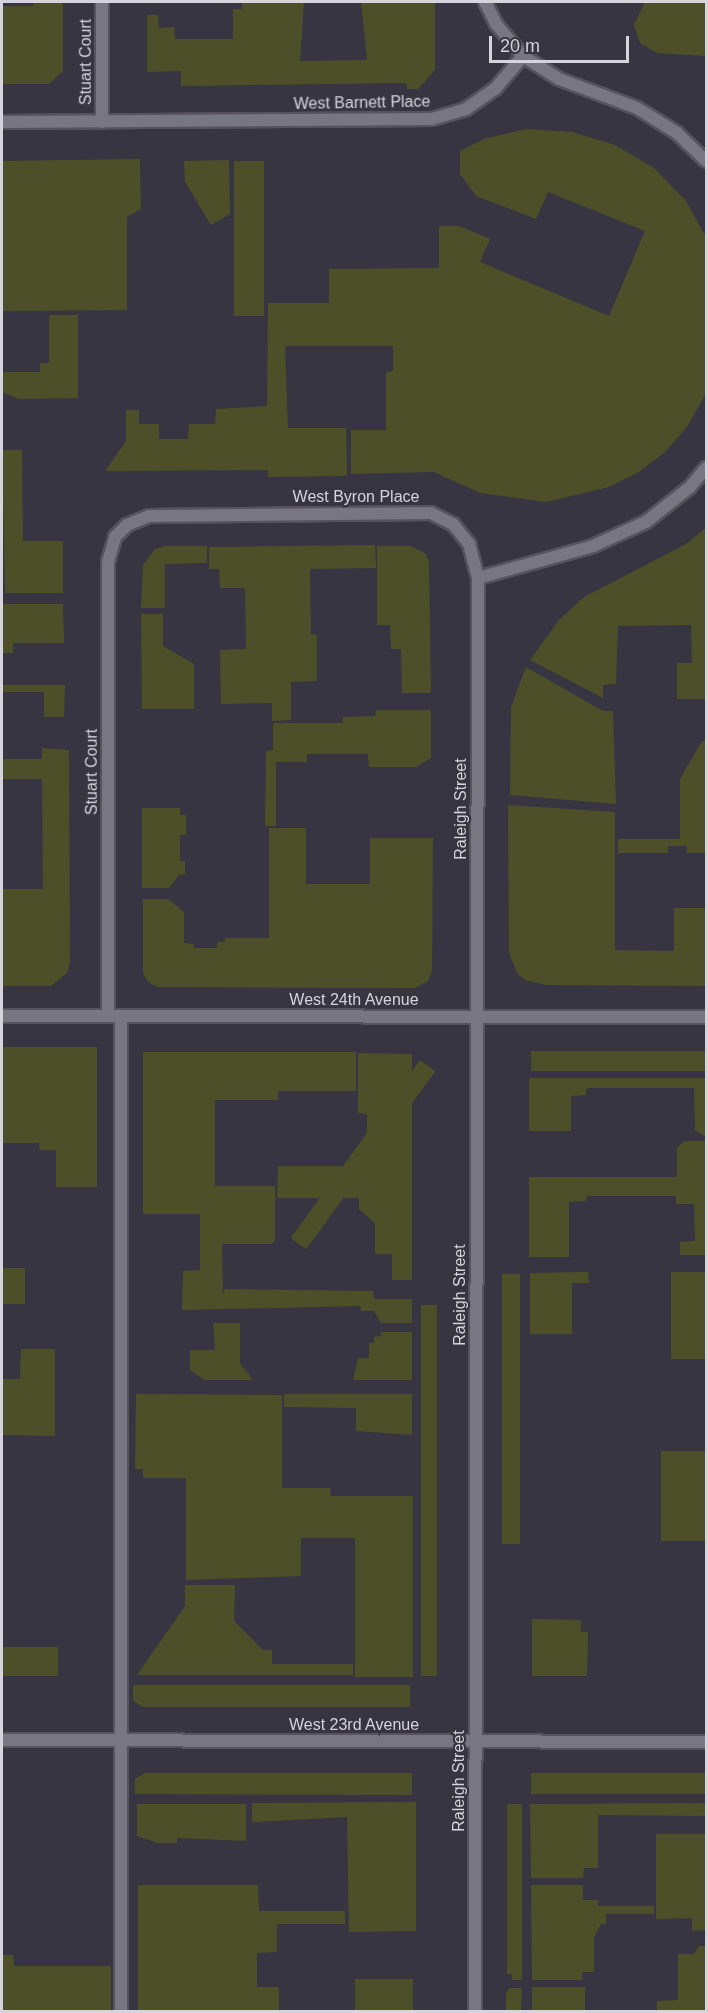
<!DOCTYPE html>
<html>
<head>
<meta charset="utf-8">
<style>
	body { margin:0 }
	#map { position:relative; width:708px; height:2013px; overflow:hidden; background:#373541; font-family:Arial,sans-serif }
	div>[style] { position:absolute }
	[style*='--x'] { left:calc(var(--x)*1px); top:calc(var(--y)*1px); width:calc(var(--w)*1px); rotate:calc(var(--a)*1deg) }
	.green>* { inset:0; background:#4d4f28; transform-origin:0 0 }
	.roads { filter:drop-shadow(2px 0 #56535d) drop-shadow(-2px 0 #56535d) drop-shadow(0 2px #56535d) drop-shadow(0 -2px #56535d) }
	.service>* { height:12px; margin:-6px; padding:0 6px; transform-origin:6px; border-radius:6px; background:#787683 }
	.minor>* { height:12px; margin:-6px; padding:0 6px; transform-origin:6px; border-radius:6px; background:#787683 }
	span { translate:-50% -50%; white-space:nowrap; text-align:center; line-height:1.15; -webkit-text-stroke:4.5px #373541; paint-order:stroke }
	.street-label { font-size:16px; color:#d5d3db }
	.frame { position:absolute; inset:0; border:3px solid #d5d3db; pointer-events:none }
	.scale { position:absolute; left:489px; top:36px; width:140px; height:27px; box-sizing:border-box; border:3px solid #d5d3db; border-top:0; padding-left:8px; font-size:18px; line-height:21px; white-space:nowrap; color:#d5d3db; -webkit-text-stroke:4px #373541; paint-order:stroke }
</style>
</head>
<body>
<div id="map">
	<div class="green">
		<i style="clip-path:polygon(33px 2px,63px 2px,63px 71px,49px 84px,2px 84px,2px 6px,33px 6px)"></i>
		<i style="clip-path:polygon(242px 2px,304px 2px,300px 61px,367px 60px,361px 2px,435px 2px,435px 70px,418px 89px,407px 89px,406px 83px,181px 86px,181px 71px,147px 72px,147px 15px,158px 15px,159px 28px,174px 27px,175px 39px,233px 39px,233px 9px,242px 9px)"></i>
		<i style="clip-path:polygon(645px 2px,706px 2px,706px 56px,657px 53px,640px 43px,634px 25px)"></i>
		<i style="clip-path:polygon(526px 129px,572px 132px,615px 145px,654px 168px,686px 201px,706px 237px,706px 393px,687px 427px,665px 452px,639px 472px,609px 487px,546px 502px,480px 493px,434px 472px,351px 474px,351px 430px,386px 430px,386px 372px,393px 371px,393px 346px,285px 346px,288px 428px,346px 428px,347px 476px,268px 477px,268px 470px,105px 471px,126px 441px,126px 410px,139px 410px,139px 424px,159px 424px,159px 439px,188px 439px,189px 424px,215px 424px,216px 409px,267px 406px,268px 303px,329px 303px,329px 269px,439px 268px,439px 226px,459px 226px,490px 239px,480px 262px,609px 316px,645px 231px,548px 192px,536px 219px,476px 196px,460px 174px,460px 151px,484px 139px)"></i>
		<i style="clip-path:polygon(140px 159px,141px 209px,127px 217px,127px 310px,2px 311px,2px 161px)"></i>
		<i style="clip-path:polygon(229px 160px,230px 214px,211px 225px,185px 182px,184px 161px)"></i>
		<i style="left:234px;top:161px;width:30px;height:155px"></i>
		<i style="clip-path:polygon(49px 315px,78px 315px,78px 398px,19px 399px,2px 392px,2px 372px,40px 372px,40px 363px,49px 363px)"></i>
		<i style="clip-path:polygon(2px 450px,22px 450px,23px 541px,63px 541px,63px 593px,5px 593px)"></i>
		<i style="clip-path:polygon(706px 528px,706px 699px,677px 699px,677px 663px,692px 663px,691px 625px,618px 626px,616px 684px,603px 685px,603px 698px,530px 660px,559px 620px,584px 597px,686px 544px)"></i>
		<i style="clip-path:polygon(375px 545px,376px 568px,310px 569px,311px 634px,317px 635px,317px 681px,291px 682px,291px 720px,272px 721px,272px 703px,221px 704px,220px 650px,246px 649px,245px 588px,220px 588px,219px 569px,209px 569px,209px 547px)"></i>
		<i style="clip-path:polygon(165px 546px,207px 546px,207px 563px,165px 564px,165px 608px,141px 608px,143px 565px,155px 549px)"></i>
		<i style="clip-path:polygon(377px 546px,410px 546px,425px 553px,429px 561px,431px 693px,402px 693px,401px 649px,391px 649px,390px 625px,377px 625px)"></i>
		<i style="clip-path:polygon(2px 604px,63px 604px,64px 643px,13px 643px,13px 653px,2px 653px)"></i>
		<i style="clip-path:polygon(141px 614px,163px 614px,163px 646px,194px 664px,194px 709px,142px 709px)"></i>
		<i style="clip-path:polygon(526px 667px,603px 711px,613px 711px,616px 804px,510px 795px,511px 707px)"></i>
		<i style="clip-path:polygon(2px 685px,65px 685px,64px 717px,44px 717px,44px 692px,2px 692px)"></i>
		<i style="clip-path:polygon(376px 710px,431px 710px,431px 758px,416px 767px,369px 767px,368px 754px,307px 754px,307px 762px,276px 762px,276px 826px,265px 826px,266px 751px,273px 750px,273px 723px,343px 723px,343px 717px,375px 716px)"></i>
		<i style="clip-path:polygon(702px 741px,706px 741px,706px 853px,687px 853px,687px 846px,668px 846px,668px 853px,618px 853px,618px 839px,680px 839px,680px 779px)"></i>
		<i style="clip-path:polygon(42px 748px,69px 750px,70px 963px,67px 973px,51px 986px,2px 986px,2px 889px,43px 889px,42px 779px,2px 779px,2px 759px,42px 759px)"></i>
		<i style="clip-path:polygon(508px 805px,615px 812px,615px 950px,674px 951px,674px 908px,706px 908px,706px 986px,546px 985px,525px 980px,517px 973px,509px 953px)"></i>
		<i style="clip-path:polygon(142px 808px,180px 808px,180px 815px,186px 815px,186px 835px,180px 835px,180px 861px,185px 861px,185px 874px,179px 875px,169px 888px,142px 888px)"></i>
		<i style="clip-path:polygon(269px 828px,306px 828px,306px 884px,370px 884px,370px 838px,433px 838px,432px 971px,428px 981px,415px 988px,157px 987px,148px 982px,143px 973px,143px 899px,168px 899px,184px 912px,184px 943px,194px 944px,194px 948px,217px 948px,217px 942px,225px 942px,225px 938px,269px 938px)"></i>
		<i style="clip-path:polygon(2px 1047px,97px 1047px,97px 1187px,56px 1187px,56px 1150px,40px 1150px,39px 1143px,2px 1143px)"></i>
		<i style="left:531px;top:1051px;width:175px;height:20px"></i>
		<i style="clip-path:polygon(143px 1052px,356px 1052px,356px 1091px,278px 1091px,278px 1100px,215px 1100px,215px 1186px,275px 1186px,275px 1240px,272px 1244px,222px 1244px,223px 1294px,225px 1289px,373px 1291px,374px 1299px,412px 1299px,412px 1323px,381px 1323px,374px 1311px,361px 1311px,360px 1306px,182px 1310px,183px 1271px,200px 1270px,200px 1214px,143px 1214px)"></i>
		<i style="clip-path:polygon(358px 1053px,412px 1054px,412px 1280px,392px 1280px,392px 1254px,375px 1254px,375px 1223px,359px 1209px,359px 1198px,277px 1198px,278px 1166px,355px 1166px,356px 1154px,366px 1154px,367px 1114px,358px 1113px)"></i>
		<i style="left:420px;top:1060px;width:19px;height:220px;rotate:36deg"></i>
		<i style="clip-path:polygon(529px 1078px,706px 1078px,706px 1137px,695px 1130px,694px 1088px,587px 1088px,586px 1095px,571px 1096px,571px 1131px,529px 1131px)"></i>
		<i style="clip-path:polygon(684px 1141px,706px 1141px,706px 1255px,680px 1255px,680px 1242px,695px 1241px,694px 1204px,676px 1204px,676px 1196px,587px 1196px,586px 1201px,569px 1202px,569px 1257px,529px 1257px,529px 1177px,677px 1177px,677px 1148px)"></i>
		<i style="left:2px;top:1268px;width:23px;height:36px"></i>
		<i style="clip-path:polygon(588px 1272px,589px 1283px,572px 1283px,572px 1334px,530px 1334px,530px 1273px)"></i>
		<i style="left:671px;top:1272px;width:35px;height:87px"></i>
		<i style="left:520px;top:1274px;width:270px;height:18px;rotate:90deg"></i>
		<i style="left:421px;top:1305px;width:16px;height:371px"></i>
		<i style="clip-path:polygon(213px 1323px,240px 1323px,240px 1363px,253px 1380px,204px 1380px,190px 1370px,190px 1350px,215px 1350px)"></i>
		<i style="clip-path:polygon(381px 1332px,412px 1332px,412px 1380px,353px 1380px,358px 1358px,369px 1358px,369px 1343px,374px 1343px,374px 1337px,381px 1336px)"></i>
		<i style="clip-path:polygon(21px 1349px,55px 1349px,55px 1436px,2px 1435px,2px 1379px,20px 1379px)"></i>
		<i style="clip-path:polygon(136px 1394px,282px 1395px,282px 1488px,330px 1488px,331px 1496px,413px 1496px,413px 1677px,355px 1677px,355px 1538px,301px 1538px,301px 1576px,186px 1580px,186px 1478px,143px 1478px,143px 1469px,135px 1469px)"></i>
		<i style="clip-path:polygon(284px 1394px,412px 1394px,412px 1435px,356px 1431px,356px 1408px,284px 1407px)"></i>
		<i style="left:661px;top:1451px;width:45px;height:90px"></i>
		<i style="clip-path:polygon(185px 1585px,235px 1585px,234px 1621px,263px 1650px,272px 1650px,272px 1664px,353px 1664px,353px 1675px,137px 1675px,185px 1606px)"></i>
		<i style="clip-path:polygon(532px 1619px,581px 1620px,581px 1632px,588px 1632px,587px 1676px,532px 1676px)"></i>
		<i style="left:2px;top:1647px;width:56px;height:29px"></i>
		<i style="clip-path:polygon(133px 1685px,410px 1685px,410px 1707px,143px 1707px,133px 1701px)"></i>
		<i style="clip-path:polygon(145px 1773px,412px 1773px,412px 1795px,135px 1794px,135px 1779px)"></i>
		<i style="left:531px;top:1773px;width:175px;height:21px"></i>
		<i style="clip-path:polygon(416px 1802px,416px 1931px,349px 1932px,347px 1817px,252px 1822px,252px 1803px)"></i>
		<i style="clip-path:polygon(706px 1803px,706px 1816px,598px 1815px,598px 1868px,584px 1868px,583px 1878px,531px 1878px,530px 1804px)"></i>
		<i style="clip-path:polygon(137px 1804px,246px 1804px,246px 1841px,177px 1838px,177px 1843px,158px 1843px,137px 1836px)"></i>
		<i style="clip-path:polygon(507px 1804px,522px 1804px,522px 1980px,512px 1980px,512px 1974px,507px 1974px)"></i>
		<i style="clip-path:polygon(656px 1834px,706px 1834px,706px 1930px,692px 1931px,692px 1918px,656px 1919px)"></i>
		<i style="clip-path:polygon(138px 1885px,258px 1885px,259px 1911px,345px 1911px,345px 1924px,277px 1924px,277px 1952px,257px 1953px,257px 1987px,279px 1987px,279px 2011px,138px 2011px)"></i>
		<i style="clip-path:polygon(531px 1885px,583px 1885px,583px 1900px,598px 1900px,598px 1906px,654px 1906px,654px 1914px,606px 1914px,606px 1924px,601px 1924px,594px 1937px,594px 1972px,582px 1972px,582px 1980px,532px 1980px)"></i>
		<i style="clip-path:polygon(699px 1946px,706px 1946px,706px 2011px,657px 2011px,657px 2001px,678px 2000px,678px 1954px,694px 1954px)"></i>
		<i style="clip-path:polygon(2px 1955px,13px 1955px,14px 1966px,111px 1966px,111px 2011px,2px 2011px)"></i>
		<i style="left:355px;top:1979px;width:58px;height:32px"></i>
		<i style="clip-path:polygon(532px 1987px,585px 1987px,585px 2010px,597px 2011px,532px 2011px)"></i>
		<i style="clip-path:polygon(510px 1988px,522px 1988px,521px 2011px,506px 2011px,506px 1993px)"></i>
	</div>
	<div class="roads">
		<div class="service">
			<i style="--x:121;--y:1016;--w:996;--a:90"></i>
		</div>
		<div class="minor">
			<i style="--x:102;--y:2;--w:120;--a:90"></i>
			<i style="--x:485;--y:2;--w:25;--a:63"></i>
			<i style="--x:496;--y:24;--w:42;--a:49.8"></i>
			<i style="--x:523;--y:56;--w:43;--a:32.6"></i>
			<i style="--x:559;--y:79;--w:83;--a:20.4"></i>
			<i style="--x:637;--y:108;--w:47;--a:32"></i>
			<i style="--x:677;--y:133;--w:40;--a:44"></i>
			<i style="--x:2;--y:122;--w:430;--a:-0.4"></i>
			<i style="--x:432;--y:119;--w:35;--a:-16"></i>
			<i style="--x:466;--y:109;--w:35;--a:-35"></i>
			<i style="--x:495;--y:89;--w:43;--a:-49.7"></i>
			<i style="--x:478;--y:578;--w:119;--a:-15.5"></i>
			<i style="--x:593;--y:546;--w:58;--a:-24.4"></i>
			<i style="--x:646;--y:522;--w:56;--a:-38.5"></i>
			<i style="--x:690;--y:487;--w:25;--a:-50"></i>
			<i style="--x:2;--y:1016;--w:704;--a:0.08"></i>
			<i style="--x:108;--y:1016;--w:454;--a:-90"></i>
			<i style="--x:108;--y:562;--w:26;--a:-74"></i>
			<i style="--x:115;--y:537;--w:17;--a:-45"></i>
			<i style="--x:127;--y:525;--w:24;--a:-22"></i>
			<i style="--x:149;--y:516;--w:282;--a:-0.6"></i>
			<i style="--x:431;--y:513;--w:25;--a:27"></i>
			<i style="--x:453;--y:524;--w:26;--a:51"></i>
			<i style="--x:469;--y:544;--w:35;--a:75"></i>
			<i style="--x:478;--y:578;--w:1434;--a:90.12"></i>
			<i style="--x:2;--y:1740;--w:704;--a:0.16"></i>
		</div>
	</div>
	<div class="street-label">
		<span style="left:86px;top:62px;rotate:-90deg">Stuart Court</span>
		<span style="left:362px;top:103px;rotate:-1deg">West Barnett Place</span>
		<span style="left:356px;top:497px">West Byron Place</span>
		<span style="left:92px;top:772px;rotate:-90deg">Stuart Court</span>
		<span style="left:461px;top:809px;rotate:-90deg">Raleigh Street</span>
		<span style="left:354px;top:1000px">West 24th Avenue</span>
		<span style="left:460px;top:1295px;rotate:-90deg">Raleigh Street</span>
		<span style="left:354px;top:1725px">West 23rd Avenue</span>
		<span style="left:459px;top:1781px;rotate:-90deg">Raleigh Street</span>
	</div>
	<div class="frame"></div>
	<div class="scale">20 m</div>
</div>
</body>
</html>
